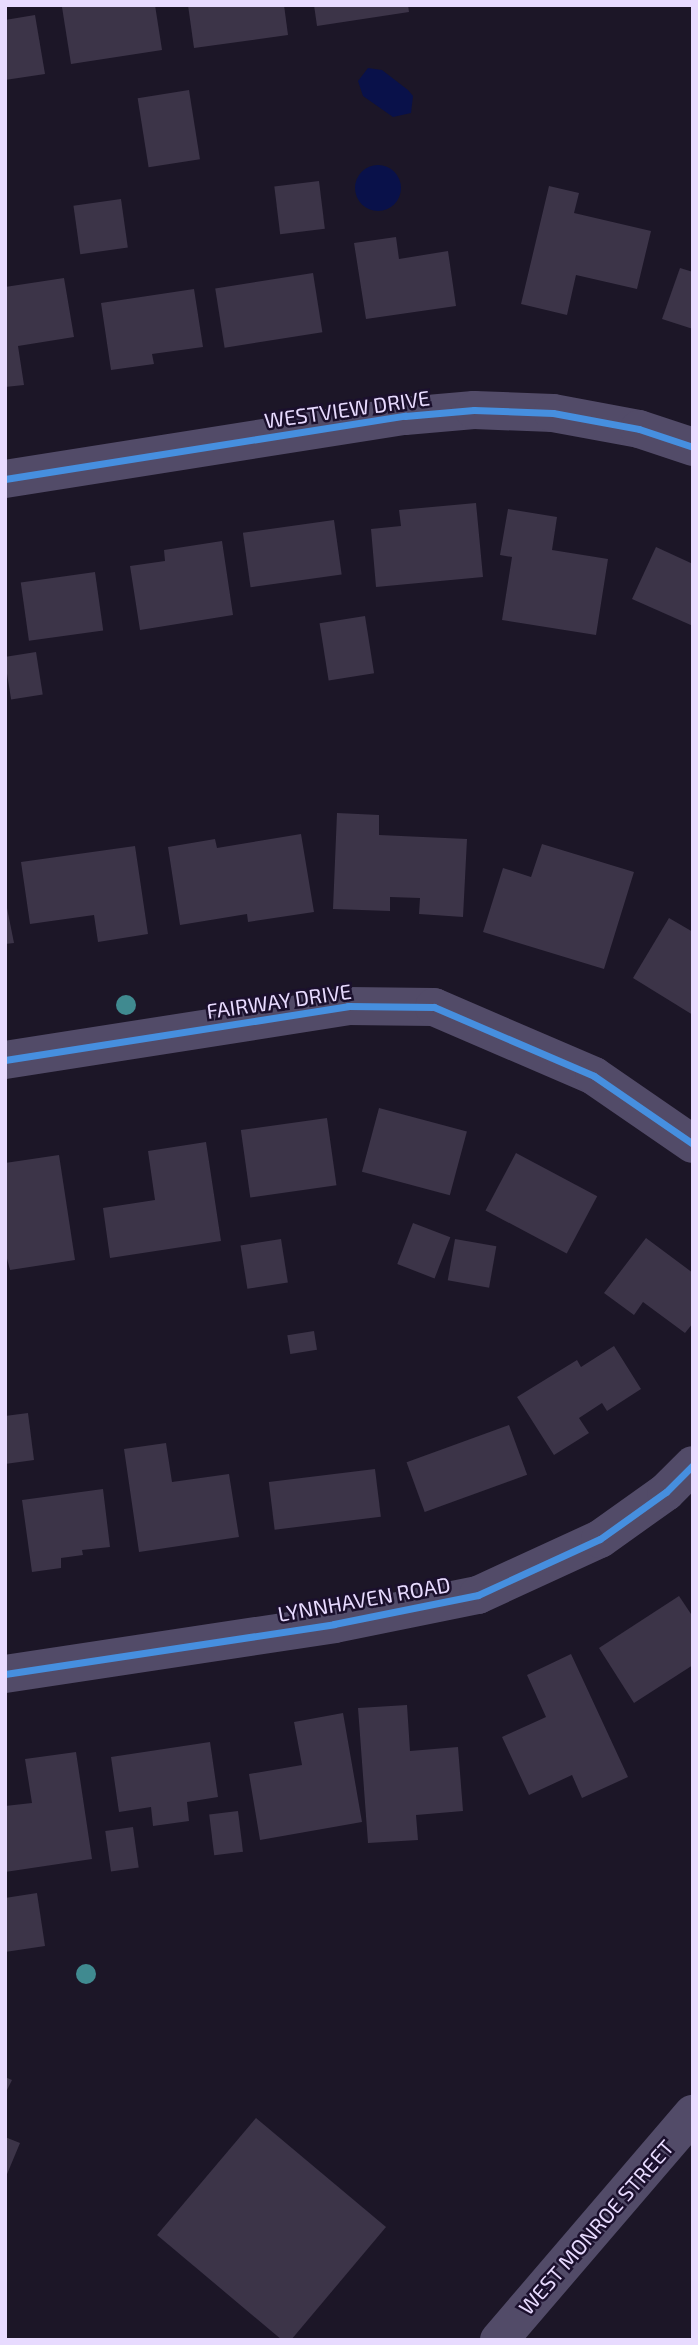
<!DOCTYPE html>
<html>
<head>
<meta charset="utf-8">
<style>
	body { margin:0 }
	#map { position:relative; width:698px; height:2345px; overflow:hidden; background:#1c1627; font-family:"Exo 2",sans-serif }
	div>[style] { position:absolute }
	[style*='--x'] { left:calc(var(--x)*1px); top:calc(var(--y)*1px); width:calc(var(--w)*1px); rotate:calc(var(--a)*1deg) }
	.water>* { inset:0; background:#09114a }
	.round { border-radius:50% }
	.building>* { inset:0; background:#3c3448; transform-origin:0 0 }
	.minor>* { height:38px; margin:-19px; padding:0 19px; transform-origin:19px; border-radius:19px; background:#524b68 }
	.cycleway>* { height:7px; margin:-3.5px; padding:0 3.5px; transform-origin:3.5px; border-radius:3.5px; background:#468fdf }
	.trees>* { width:20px; height:20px; margin:-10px; border-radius:50%; background:#408a90 }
	span { translate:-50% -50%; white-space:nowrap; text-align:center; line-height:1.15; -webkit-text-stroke:5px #1b102d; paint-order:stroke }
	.street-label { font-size:21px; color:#e8dbff }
	.frame { position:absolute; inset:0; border:7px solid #e8dbff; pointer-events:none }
</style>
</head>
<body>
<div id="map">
	<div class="water">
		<i style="clip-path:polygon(368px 68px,382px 70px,408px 90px,413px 96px,411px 113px,393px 117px,363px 96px,358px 81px)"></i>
		<i class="round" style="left:355px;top:165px;width:46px;height:46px"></i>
	</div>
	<div class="building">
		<i style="clip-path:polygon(75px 5px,155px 5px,162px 50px,71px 64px,62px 7px)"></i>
		<i style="clip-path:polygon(188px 5px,284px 5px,288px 35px,194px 48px)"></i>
		<i style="clip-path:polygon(314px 5px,408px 5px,409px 12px,317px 26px)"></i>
		<i style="clip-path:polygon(35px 15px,45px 74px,5px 80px,5px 20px)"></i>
		<i style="left:189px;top:90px;width:70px;height:52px;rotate:81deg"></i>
		<i style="left:319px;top:181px;width:48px;height:45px;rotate:83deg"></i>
		<i style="clip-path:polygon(549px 186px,579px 193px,574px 213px,651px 231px,637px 289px,576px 275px,567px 315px,521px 304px)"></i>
		<i style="left:121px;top:199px;width:49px;height:48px;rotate:82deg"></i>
		<i style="clip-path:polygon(396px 237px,399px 259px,448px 251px,456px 306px,366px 319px,354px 243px)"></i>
		<i style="clip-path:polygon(680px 268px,693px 272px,693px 329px,662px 319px)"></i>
		<i style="left:313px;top:273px;width:60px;height:99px;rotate:81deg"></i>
		<i style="clip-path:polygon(64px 278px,74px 337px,18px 346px,24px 385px,5px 387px,5px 287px)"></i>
		<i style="clip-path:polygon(194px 289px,203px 347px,152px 354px,154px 364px,111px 370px,101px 303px)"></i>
		<i style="clip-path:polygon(476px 503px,483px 577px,376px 587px,371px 529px,401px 526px,399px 510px)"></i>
		<i style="clip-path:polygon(508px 509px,557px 517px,552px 550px,608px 559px,596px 635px,502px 620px,512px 557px,500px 555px)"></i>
		<i style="left:334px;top:520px;width:55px;height:92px;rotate:82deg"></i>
		<i style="clip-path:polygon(222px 541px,233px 615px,140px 630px,130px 566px,165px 561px,164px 550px)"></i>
		<i style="clip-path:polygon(656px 547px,693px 564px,693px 626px,632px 599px)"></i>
		<i style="left:95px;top:572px;width:59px;height:75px;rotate:82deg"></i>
		<i style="left:365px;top:616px;width:58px;height:46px;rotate:81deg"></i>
		<i style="left:36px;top:652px;width:43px;height:32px;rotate:81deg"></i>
		<i style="clip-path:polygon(337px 813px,379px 815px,379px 835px,467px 839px,463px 917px,419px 914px,420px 898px,390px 897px,390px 911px,333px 909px)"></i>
		<i style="clip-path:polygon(301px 834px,314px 912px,248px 922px,247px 914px,180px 925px,168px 847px,215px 839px,217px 848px)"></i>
		<i style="clip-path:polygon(542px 844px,634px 872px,604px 969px,483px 932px,503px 868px,531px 877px)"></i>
		<i style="clip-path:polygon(135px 846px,148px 934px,98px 942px,94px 915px,30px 924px,21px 862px)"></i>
		<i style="clip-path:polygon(5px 898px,14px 943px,5px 944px)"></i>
		<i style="clip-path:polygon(669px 918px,693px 932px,693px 1015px,633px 978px)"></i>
		<i style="left:379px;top:1108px;width:91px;height:66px;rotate:15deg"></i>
		<i style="left:327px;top:1118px;width:68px;height:87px;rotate:82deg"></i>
		<i style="clip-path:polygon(206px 1142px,221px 1241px,110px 1258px,103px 1208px,155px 1200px,148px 1151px)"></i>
		<i style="left:516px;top:1153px;width:92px;height:65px;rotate:28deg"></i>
		<i style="clip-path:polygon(59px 1155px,75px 1260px,10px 1270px,5px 1251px,5px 1163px)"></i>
		<i style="left:413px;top:1223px;width:40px;height:44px;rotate:21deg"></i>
		<i style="clip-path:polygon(646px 1238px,693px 1273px,693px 1323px,685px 1333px,643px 1302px,634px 1315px,604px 1293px)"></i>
		<i style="left:281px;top:1239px;width:44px;height:41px;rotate:81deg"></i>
		<i style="left:455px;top:1239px;width:42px;height:42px;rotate:10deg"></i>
		<i style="left:314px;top:1331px;width:19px;height:27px;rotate:81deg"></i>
		<i style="clip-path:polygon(614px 1346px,641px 1389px,607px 1411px,602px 1403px,579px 1418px,589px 1433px,554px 1455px,517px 1397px,577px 1360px,581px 1367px)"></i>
		<i style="clip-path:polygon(28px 1413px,34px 1460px,5px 1464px,5px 1416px)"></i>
		<i style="left:509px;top:1425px;width:53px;height:109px;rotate:70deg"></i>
		<i style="clip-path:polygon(166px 1443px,172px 1482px,229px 1474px,239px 1537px,139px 1552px,124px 1449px)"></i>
		<i style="left:375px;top:1469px;width:48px;height:107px;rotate:83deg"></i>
		<i style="clip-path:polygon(103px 1489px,110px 1547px,82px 1550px,83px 1555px,61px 1558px,61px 1568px,32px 1572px,22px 1500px)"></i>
		<i style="clip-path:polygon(679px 1596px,693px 1617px,693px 1665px,634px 1703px,599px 1648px)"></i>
		<i style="clip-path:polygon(571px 1654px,628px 1777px,582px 1798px,572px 1775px,529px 1795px,502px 1737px,546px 1717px,527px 1675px)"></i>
		<i style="clip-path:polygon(407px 1705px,410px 1751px,458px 1747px,463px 1811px,416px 1815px,418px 1840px,368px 1843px,358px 1708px)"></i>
		<i style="clip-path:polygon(343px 1713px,362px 1822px,260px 1840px,249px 1774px,302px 1765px,294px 1722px)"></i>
		<i style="clip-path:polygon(210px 1742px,218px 1797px,187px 1802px,189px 1821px,153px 1826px,151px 1807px,119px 1812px,111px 1757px)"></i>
		<i style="clip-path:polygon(76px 1752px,92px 1859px,5px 1872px,5px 1806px,32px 1803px,25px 1759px)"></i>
		<i style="left:238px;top:1811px;width:41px;height:29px;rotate:83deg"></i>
		<i style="left:133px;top:1827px;width:41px;height:28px;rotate:82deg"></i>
		<i style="clip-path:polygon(37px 1893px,45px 1946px,5px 1952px,5px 1898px)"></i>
		<i style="clip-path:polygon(5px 2077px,12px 2080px,5px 2094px)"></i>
		<i style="clip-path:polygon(256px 2118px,386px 2227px,291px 2340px,282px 2340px,157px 2235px)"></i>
		<i style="clip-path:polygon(5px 2137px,20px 2143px,5px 2179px)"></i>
	</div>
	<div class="minor">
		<i style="--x:5;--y:479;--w:405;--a:-9"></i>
		<i style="--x:405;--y:416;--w:69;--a:-5"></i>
		<i style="--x:474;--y:410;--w:79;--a:2.2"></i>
		<i style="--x:553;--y:413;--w:87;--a:10.5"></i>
		<i style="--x:639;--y:429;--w:57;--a:18.4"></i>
		<i style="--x:5;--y:1060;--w:347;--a:-8.9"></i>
		<i style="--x:348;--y:1006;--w:86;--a:0.7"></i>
		<i style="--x:434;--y:1007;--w:174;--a:23.3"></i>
		<i style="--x:594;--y:1076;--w:120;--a:34.5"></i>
		<i style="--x:5;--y:1674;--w:333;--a:-8.6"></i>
		<i style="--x:334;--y:1624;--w:147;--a:-11.4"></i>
		<i style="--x:478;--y:1595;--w:134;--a:-24.7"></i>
		<i style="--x:600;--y:1539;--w:81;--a:-35.5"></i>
		<i style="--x:666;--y:1492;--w:38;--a:-45"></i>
		<i style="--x:499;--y:2340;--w:298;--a:-49.4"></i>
	</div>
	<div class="cycleway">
		<i style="--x:5;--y:479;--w:405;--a:-9"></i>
		<i style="--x:405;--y:416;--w:69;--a:-5"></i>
		<i style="--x:474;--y:410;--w:79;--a:2.2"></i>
		<i style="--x:553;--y:413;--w:87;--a:10.5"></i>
		<i style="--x:639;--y:429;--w:57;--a:18.4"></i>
		<i style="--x:5;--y:1060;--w:347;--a:-8.9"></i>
		<i style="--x:348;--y:1006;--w:86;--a:0.7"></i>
		<i style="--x:434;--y:1007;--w:174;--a:23.3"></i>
		<i style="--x:594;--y:1076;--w:120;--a:34.5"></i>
		<i style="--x:5;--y:1674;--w:333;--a:-8.6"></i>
		<i style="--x:334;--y:1624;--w:147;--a:-11.4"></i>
		<i style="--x:478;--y:1595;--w:134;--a:-24.7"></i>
		<i style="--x:600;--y:1539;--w:81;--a:-35.5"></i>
		<i style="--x:666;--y:1492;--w:38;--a:-45"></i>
	</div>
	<div class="trees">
		<i style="left:126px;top:1005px"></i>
		<i style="left:86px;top:1974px"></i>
	</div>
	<div class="street-label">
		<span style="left:347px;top:409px;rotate:-8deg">WESTVIEW DRIVE</span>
		<span style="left:279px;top:1001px;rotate:-8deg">FAIRWAY DRIVE</span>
		<span style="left:364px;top:1599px;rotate:-10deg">LYNNHAVEN ROAD</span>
		<span style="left:596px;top:2227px;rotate:-49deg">WEST MONROE STREET</span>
	</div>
	<div class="frame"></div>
</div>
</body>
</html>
